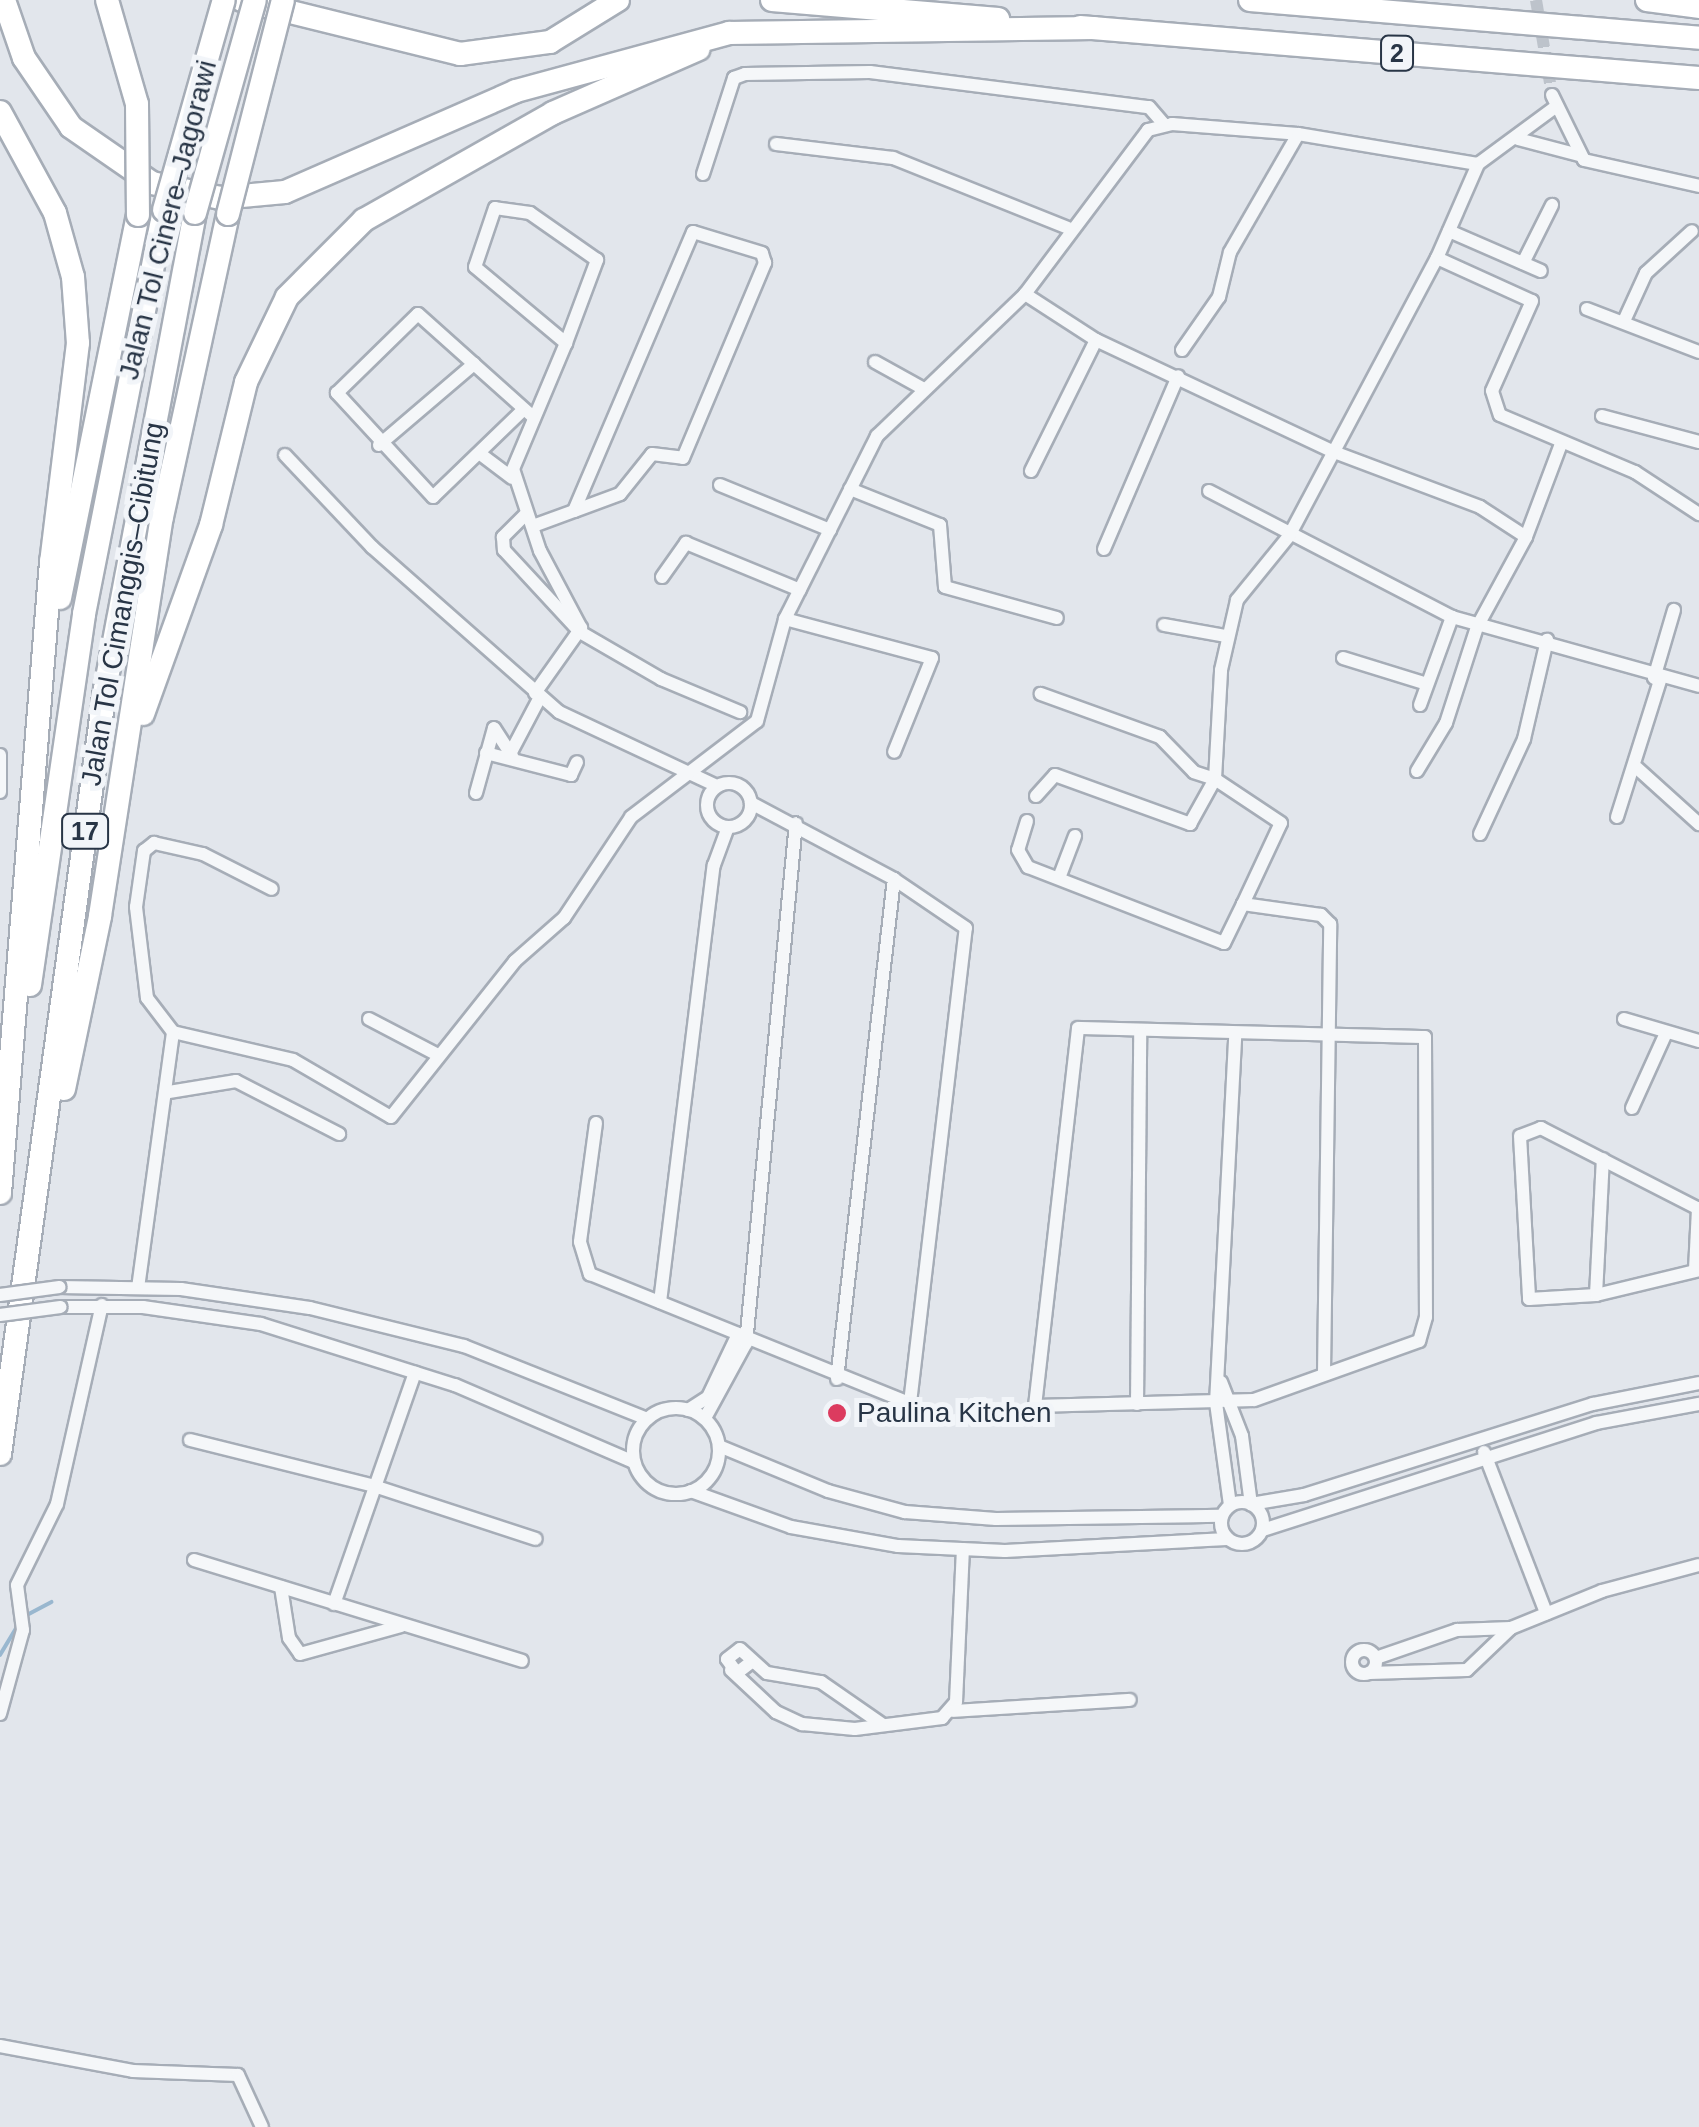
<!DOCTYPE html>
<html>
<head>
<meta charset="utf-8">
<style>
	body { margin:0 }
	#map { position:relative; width:1699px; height:2127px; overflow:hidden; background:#e2e6ec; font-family:Arial,sans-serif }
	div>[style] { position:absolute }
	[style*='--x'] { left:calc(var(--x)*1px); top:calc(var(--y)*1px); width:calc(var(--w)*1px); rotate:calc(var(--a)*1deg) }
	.stream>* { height:4px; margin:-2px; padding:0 2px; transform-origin:2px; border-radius:2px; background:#99b7cf }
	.minor-tunnel>* { height:12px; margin-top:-6px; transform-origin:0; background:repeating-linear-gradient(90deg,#bdc3cb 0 12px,transparent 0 18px) }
	.roads { filter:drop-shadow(2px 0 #a6adb7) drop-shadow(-2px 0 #a6adb7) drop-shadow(0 2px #a6adb7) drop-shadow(0 -2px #a6adb7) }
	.minor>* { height:12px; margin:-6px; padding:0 6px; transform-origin:6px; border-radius:6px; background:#f5f7f9 }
	.minor>.ring { margin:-6px; padding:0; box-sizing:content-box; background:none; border:12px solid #f5f7f9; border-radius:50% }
	.motorway>* { height:22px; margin:-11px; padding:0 11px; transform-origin:11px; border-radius:11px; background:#fff }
	.bridges { filter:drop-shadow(2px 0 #a6adb7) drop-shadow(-2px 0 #a6adb7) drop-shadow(0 2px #a6adb7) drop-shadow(0 -2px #a6adb7) }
	.minor-bridge>* { height:12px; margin:-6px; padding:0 6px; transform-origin:6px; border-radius:6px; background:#f5f7f9 }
	.motorway-bridge>* { height:22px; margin:-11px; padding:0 11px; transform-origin:11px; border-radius:11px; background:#fff }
	.dots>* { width:28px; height:28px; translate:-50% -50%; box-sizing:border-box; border:5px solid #f2f5f9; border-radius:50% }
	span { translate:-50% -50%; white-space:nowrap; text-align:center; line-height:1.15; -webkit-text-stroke:10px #f2f5f9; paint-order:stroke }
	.shield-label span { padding:2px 8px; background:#f2f5f9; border:2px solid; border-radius:8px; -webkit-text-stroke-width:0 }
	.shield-label { font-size:25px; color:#283546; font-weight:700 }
	.street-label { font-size:28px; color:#283546 }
	.poi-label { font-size:28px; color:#283546 }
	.left { translate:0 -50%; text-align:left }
</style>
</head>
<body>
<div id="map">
	<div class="stream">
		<i style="--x:25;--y:1616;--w:30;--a:-28"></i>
		<i style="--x:0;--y:1655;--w:37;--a:-59"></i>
	</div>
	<div class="minor-tunnel">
		<i style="--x:1536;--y:0;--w:96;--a:80.4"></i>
	</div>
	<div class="roads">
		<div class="minor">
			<i style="--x:1552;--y:95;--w:72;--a:63.8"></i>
			<i style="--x:1584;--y:160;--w:118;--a:12.7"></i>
			<i style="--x:1518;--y:139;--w:63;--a:14.7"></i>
			<i style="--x:776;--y:144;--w:118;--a:6.8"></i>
			<i style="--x:893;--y:158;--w:188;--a:21.8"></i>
			<i style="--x:703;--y:174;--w:101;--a:-72.1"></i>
			<i style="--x:734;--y:78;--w:12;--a:-20"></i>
			<i style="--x:745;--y:74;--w:125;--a:-0.9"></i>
			<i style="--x:870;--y:72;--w:281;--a:7.2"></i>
			<i style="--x:1149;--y:107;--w:23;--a:49"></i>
			<i style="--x:1449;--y:231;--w:100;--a:23.5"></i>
			<i style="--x:1437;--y:258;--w:104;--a:24.4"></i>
			<i style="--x:1532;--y:301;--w:98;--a:114"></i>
			<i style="--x:1492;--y:391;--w:25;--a:72"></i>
			<i style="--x:1500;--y:415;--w:147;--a:22.9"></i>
			<i style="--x:1635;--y:472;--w:77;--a:33.3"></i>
			<i style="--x:1523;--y:263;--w:65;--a:-63.4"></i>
			<i style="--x:1025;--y:294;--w:85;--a:32.9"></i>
			<i style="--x:1096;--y:340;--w:263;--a:25.2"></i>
			<i style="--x:1334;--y:452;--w:156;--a:20.6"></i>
			<i style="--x:1480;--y:507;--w:55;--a:33.1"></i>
			<i style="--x:1587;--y:309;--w:120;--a:21"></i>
			<i style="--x:1624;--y:321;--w:53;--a:-65.4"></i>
			<i style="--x:1646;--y:273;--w:62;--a:-42.4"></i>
			<i style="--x:1182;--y:350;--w:65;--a:-55.1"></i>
			<i style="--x:1219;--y:297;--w:46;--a:-76.3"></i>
			<i style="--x:1230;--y:252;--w:136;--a:-60"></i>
			<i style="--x:875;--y:362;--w:54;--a:29"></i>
			<i style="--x:523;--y:410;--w:125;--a:136"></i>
			<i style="--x:433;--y:497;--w:142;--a:-132.7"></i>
			<i style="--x:337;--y:393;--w:113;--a:-44.3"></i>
			<i style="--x:418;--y:314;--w:154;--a:41.8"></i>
			<i style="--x:1602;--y:416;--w:100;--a:15"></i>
			<i style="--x:379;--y:445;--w:125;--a:-40.5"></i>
			<i style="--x:285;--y:455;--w:127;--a:46.6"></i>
			<i style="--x:372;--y:547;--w:249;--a:41.4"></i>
			<i style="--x:559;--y:712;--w:174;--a:25.1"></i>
			<i style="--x:483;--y:456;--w:36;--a:37"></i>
			<i style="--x:1031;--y:471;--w:146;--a:-63.6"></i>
			<i style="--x:720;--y:485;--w:119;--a:22.2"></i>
			<i style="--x:850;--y:489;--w:97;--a:21.8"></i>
			<i style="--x:940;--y:525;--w:62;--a:85.4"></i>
			<i style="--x:945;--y:587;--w:116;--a:15.5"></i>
			<i style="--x:1209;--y:491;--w:274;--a:27.4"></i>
			<i style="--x:1452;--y:617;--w:256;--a:15.6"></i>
			<i style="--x:526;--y:514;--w:33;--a:135"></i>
			<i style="--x:503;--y:537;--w:13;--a:86"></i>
			<i style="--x:504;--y:550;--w:112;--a:47.2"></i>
			<i style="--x:580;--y:632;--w:94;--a:30.1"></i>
			<i style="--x:661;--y:679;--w:86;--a:22.7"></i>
			<i style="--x:533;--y:526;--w:44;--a:-20.1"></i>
			<i style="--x:574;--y:511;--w:49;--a:-20.3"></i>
			<i style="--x:620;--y:494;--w:51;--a:-51.3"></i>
			<i style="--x:652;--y:454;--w:31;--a:7"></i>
			<i style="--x:683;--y:458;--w:212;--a:-67.2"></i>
			<i style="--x:765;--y:263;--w:10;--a:-107"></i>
			<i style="--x:762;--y:253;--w:72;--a:-163.1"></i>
			<i style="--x:693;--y:232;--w:303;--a:113.1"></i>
			<i style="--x:1104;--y:549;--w:188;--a:-66.8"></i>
			<i style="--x:662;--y:577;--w:42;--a:-54.8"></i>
			<i style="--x:686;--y:543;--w:123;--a:22.4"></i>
			<i style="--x:785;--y:619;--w:152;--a:14.9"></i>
			<i style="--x:932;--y:658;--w:101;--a:112"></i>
			<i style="--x:1164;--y:625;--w:63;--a:10.1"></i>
			<i style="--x:1343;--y:658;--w:88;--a:17.2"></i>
			<i style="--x:1654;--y:678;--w:71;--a:-73.6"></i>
			<i style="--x:535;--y:693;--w:80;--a:-54.7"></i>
			<i style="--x:581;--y:628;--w:87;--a:-118"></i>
			<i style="--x:540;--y:551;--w:86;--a:-108.2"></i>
			<i style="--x:513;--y:469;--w:137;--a:-67.2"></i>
			<i style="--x:566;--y:343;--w:89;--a:-69.5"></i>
			<i style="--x:597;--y:260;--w:82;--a:-145"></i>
			<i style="--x:530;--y:213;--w:35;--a:-172"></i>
			<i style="--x:495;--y:208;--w:62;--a:108.7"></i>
			<i style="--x:475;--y:267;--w:119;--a:39.9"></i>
			<i style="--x:1420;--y:705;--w:94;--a:-70"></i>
			<i style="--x:486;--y:753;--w:88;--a:14.5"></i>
			<i style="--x:571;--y:775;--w:14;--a:-65"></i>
			<i style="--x:510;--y:754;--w:64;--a:-62.2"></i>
			<i style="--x:0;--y:755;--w:37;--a:90"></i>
			<i style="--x:1637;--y:768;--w:84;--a:42.1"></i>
			<i style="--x:1417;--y:771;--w:56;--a:-58.9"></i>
			<i style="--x:1446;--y:723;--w:101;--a:-72.1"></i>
			<i style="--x:1477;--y:627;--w:102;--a:-61.4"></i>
			<i style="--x:1526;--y:537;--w:99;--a:-69.4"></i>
			<i class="ring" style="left:707px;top:783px;width:32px;height:32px"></i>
			<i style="--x:476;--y:793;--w:67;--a:-74.5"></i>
			<i style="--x:494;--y:728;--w:33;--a:57"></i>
			<i style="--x:1036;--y:796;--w:28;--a:-48"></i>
			<i style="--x:1055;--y:775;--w:144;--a:19.9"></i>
			<i style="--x:1190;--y:824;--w:51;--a:-60.9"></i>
			<i style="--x:1215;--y:779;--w:22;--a:-162"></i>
			<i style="--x:1194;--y:772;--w:49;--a:-134.2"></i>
			<i style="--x:1160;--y:737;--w:127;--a:-160.1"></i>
			<i style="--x:1617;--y:817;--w:143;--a:-72.5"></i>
			<i style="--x:1027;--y:821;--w:30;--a:107"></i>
			<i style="--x:1018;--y:850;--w:20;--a:60"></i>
			<i style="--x:1028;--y:867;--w:210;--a:21.2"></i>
			<i style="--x:1224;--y:943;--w:43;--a:-64"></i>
			<i style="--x:1480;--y:834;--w:105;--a:-65.1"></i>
			<i style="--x:1524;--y:739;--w:102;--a:-76.9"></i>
			<i style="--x:1059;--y:878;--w:45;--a:-69.1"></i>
			<i style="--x:369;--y:1019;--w:78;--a:27.6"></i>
			<i style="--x:1624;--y:1019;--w:78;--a:16.3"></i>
			<i style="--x:1078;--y:1028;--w:347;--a:1.5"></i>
			<i style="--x:1425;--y:1037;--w:280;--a:89.8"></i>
			<i style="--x:1426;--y:1317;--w:25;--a:106"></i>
			<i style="--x:1419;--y:1341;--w:175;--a:160.3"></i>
			<i style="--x:1254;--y:1400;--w:219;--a:178.4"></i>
			<i style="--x:1035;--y:1406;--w:380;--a:-83.5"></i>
			<i style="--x:173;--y:1032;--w:123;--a:13.1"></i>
			<i style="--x:293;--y:1060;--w:113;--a:30.2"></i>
			<i style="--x:391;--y:1117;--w:199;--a:-51.5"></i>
			<i style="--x:515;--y:961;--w:65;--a:-41.3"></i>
			<i style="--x:564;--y:918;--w:121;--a:-56.4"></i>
			<i style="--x:631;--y:817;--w:158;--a:-37.3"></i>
			<i style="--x:757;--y:721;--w:106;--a:-74.6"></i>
			<i style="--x:785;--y:619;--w:205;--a:-63.3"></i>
			<i style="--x:877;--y:436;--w:205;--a:-43.8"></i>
			<i style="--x:1025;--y:294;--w:205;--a:-53.1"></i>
			<i style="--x:1148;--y:130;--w:25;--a:-14"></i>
			<i style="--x:1172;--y:124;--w:126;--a:4.5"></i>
			<i style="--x:1298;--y:134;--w:182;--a:9.5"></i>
			<i style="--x:1478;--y:164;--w:94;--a:-36.4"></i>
			<i style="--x:169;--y:1092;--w:68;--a:-9.3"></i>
			<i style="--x:236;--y:1081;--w:116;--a:27.2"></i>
			<i style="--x:1632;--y:1108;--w:82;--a:-65.6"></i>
			<i style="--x:596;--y:1123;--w:120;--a:97.7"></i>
			<i style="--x:580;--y:1242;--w:34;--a:73"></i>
			<i style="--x:590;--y:1274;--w:345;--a:22"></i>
			<i style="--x:910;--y:1403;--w:478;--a:-83.3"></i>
			<i style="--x:966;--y:928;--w:87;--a:-145.8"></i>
			<i style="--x:894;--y:879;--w:162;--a:-152"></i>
			<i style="--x:1699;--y:1209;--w:178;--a:-152.9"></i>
			<i style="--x:1541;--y:1128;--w:22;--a:159"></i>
			<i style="--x:1520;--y:1136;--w:163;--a:86.8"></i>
			<i style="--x:1529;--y:1299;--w:67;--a:-3.4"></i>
			<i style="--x:1596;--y:1295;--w:106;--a:-13.6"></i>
			<i style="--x:1695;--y:1270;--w:62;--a:-87.2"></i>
			<i style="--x:59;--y:1287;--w:122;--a:0.9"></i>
			<i style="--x:181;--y:1289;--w:130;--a:8.4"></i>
			<i style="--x:310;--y:1308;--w:159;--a:13.9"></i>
			<i style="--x:464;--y:1346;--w:197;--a:21.7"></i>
			<i style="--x:138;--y:1288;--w:258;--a:-82.2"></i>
			<i style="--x:173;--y:1032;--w:43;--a:-127.4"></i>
			<i style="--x:147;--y:998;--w:92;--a:-96.9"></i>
			<i style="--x:136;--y:907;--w:57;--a:-81.9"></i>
			<i style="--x:144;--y:851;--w:13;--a:-39"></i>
			<i style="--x:154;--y:843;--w:50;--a:12.7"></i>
			<i style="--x:203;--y:854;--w:77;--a:26.9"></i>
			<i style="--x:1596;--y:1295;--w:136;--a:-87.1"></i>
			<i style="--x:660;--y:1302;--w:440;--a:-83"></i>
			<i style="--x:714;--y:865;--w:40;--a:-69.8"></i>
			<i style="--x:60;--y:1307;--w:83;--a:0"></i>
			<i style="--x:143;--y:1307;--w:119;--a:8.2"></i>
			<i style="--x:261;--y:1324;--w:203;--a:17.5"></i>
			<i style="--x:455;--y:1385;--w:195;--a:23.3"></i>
			<i style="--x:1324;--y:1373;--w:449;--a:-89.2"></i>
			<i style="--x:1330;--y:924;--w:13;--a:-135"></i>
			<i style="--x:1321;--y:915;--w:79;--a:-172"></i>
			<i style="--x:1243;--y:904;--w:89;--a:-64.9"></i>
			<i style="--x:1281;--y:823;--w:79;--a:-146.3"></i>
			<i style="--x:1215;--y:779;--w:109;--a:-86.8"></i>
			<i style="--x:1221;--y:670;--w:72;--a:-77.1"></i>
			<i style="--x:1237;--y:600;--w:82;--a:-50.9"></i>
			<i style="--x:1289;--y:536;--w:315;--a:-62"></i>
			<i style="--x:1437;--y:258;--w:103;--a:-66.4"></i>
			<i style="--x:837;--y:1379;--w:503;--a:-83.5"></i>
			<i style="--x:1221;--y:1382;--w:58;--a:68.7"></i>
			<i style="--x:1242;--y:1436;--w:69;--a:82.5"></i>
			<i style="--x:1251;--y:1504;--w:54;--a:-9.6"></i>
			<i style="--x:1304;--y:1495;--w:303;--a:-17.5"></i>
			<i style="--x:1593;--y:1404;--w:108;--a:-11.2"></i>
			<i style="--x:1137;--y:1404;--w:373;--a:-89.5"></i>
			<i class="ring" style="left:633px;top:1408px;width:74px;height:74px"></i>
			<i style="--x:688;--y:1410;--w:24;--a:-33"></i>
			<i style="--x:708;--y:1397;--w:70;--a:-64.5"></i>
			<i style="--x:705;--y:1418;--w:85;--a:-61.3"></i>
			<i style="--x:746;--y:1343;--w:522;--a:-84.51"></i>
			<i style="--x:190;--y:1440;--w:190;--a:14"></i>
			<i style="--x:374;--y:1486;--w:170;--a:18.1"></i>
			<i style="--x:719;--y:1446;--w:118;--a:22.4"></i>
			<i style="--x:828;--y:1491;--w:80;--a:15.3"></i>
			<i style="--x:905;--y:1512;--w:91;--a:4.4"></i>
			<i style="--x:996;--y:1519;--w:224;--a:-0.8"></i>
			<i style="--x:1484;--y:1452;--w:173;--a:68.9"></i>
			<i style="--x:691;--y:1491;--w:106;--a:19.8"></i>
			<i style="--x:791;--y:1527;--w:109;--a:10.1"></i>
			<i style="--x:898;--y:1546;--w:107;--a:2.7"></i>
			<i style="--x:1005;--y:1551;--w:222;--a:-3.1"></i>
			<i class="ring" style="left:1221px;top:1502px;width:30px;height:30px"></i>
			<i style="--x:1230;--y:1505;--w:103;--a:-97.8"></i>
			<i style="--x:1216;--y:1403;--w:367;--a:-87"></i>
			<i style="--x:1263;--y:1530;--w:350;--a:-17.8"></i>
			<i style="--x:1596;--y:1423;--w:105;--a:-10.5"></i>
			<i style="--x:194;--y:1560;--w:343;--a:17.1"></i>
			<i style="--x:281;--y:1587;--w:52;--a:81.1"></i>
			<i style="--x:289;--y:1638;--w:19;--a:55"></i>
			<i style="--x:300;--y:1654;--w:105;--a:-15.5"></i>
			<i style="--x:334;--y:1604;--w:245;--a:-70.7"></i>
			<i class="ring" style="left:1352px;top:1650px;width:12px;height:12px"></i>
			<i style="--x:1376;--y:1658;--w:86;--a:-19.1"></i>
			<i style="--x:1457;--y:1630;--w:54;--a:-2.1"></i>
			<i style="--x:1511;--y:1628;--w:98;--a:-22.1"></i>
			<i style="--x:1602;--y:1591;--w:100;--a:-15"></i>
			<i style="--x:750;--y:1663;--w:16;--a:142"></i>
			<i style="--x:737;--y:1673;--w:17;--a:-126"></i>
			<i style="--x:727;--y:1659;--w:16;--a:-38"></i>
			<i style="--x:740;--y:1649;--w:36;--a:42"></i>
			<i style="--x:767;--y:1673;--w:55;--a:9.5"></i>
			<i style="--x:821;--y:1682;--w:75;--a:34.7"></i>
			<i style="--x:731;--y:1670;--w:62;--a:43"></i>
			<i style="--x:776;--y:1712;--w:29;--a:25"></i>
			<i style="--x:802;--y:1724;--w:53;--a:5.4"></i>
			<i style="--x:855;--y:1729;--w:88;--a:-7.2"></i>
			<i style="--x:942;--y:1718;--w:21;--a:-49"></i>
			<i style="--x:956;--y:1702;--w:153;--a:-87.4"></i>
			<i style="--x:1369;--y:1673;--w:98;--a:-1.8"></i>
			<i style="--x:1467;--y:1670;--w:61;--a:-43.7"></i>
			<i style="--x:953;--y:1711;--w:177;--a:-3.6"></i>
			<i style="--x:0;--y:1714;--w:87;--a:-74.7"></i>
			<i style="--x:23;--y:1630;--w:45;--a:-97.6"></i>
			<i style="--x:17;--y:1585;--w:90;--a:-63.7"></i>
			<i style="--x:57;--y:1504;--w:204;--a:-77.3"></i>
			<i style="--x:0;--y:2046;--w:135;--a:10.6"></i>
			<i style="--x:133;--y:2071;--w:105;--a:2.2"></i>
			<i style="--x:238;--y:2075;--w:57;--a:65.2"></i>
		</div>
		<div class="motorway">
			<i style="--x:4;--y:0;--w:61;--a:71"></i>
			<i style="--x:24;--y:58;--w:83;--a:55.7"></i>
			<i style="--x:71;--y:127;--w:98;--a:34.7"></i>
			<i style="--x:152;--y:183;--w:70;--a:12.4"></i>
			<i style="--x:220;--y:198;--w:65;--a:-5.3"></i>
			<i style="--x:285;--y:192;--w:252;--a:-23.6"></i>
			<i style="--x:516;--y:91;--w:221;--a:-15.2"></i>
			<i style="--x:729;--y:33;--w:365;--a:-0.8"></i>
			<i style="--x:242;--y:0;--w:225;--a:13.9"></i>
			<i style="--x:460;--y:54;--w:91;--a:-7.6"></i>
			<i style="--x:550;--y:42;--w:80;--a:-31.7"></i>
			<i style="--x:772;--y:0;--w:227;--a:4.8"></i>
			<i style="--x:1250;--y:0;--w:451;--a:4.8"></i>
			<i style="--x:1647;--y:0;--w:52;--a:7.7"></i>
			<i style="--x:1080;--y:27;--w:621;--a:4.71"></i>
			<i style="--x:0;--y:112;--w:115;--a:61.4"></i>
			<i style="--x:55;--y:213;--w:66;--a:74.3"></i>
			<i style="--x:73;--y:277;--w:66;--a:85.7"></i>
			<i style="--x:78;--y:343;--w:221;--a:97"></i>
			<i style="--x:51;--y:562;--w:633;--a:94.62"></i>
			<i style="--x:60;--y:598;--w:391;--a:-78.5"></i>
			<i style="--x:143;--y:714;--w:201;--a:-70.2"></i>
			<i style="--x:211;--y:525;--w:147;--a:-76.2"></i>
			<i style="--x:246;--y:382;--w:94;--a:-64.2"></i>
			<i style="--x:287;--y:297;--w:109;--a:-45"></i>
			<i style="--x:364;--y:220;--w:217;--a:-29.5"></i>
			<i style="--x:553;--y:113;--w:159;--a:-23.7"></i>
			<i style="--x:30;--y:985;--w:375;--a:-81.7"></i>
			<i style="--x:84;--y:614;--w:412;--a:-78.8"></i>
			<i style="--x:64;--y:1089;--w:177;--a:-78.2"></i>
			<i style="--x:100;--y:916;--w:404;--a:-81.2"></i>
			<i style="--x:162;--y:517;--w:310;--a:-77.7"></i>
			<i style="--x:0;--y:1454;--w:772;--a:-82.18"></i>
			<i style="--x:105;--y:689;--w:484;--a:-79.3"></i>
		</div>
	</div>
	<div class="bridges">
		<div class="minor-bridge">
			<i style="--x:0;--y:1295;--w:60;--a:-7.7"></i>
			<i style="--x:0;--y:1315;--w:61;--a:-7.6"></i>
		</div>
		<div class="motorway-bridge">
			<i style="--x:107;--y:0;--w:108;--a:73.9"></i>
			<i style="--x:137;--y:104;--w:111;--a:89.5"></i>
			<i style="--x:164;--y:210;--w:218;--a:-74.1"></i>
			<i style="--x:195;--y:213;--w:221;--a:-74.3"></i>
			<i style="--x:228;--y:214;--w:221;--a:-75.6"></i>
		</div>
	</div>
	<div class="dots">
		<i style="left:837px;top:1413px;background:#dc3b5f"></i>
	</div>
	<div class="shield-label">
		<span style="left:1397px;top:53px">2</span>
		<span style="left:85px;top:831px">17</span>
	</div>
	<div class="street-label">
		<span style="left:168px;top:220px;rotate:-76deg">Jalan Tol Cinere–Jagorawi</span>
		<span style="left:123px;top:604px;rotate:-80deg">Jalan Tol Cimanggis–Cibitung</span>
	</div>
	<div class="poi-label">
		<span class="left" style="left:857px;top:1413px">Paulina Kitchen</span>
	</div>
</div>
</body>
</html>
